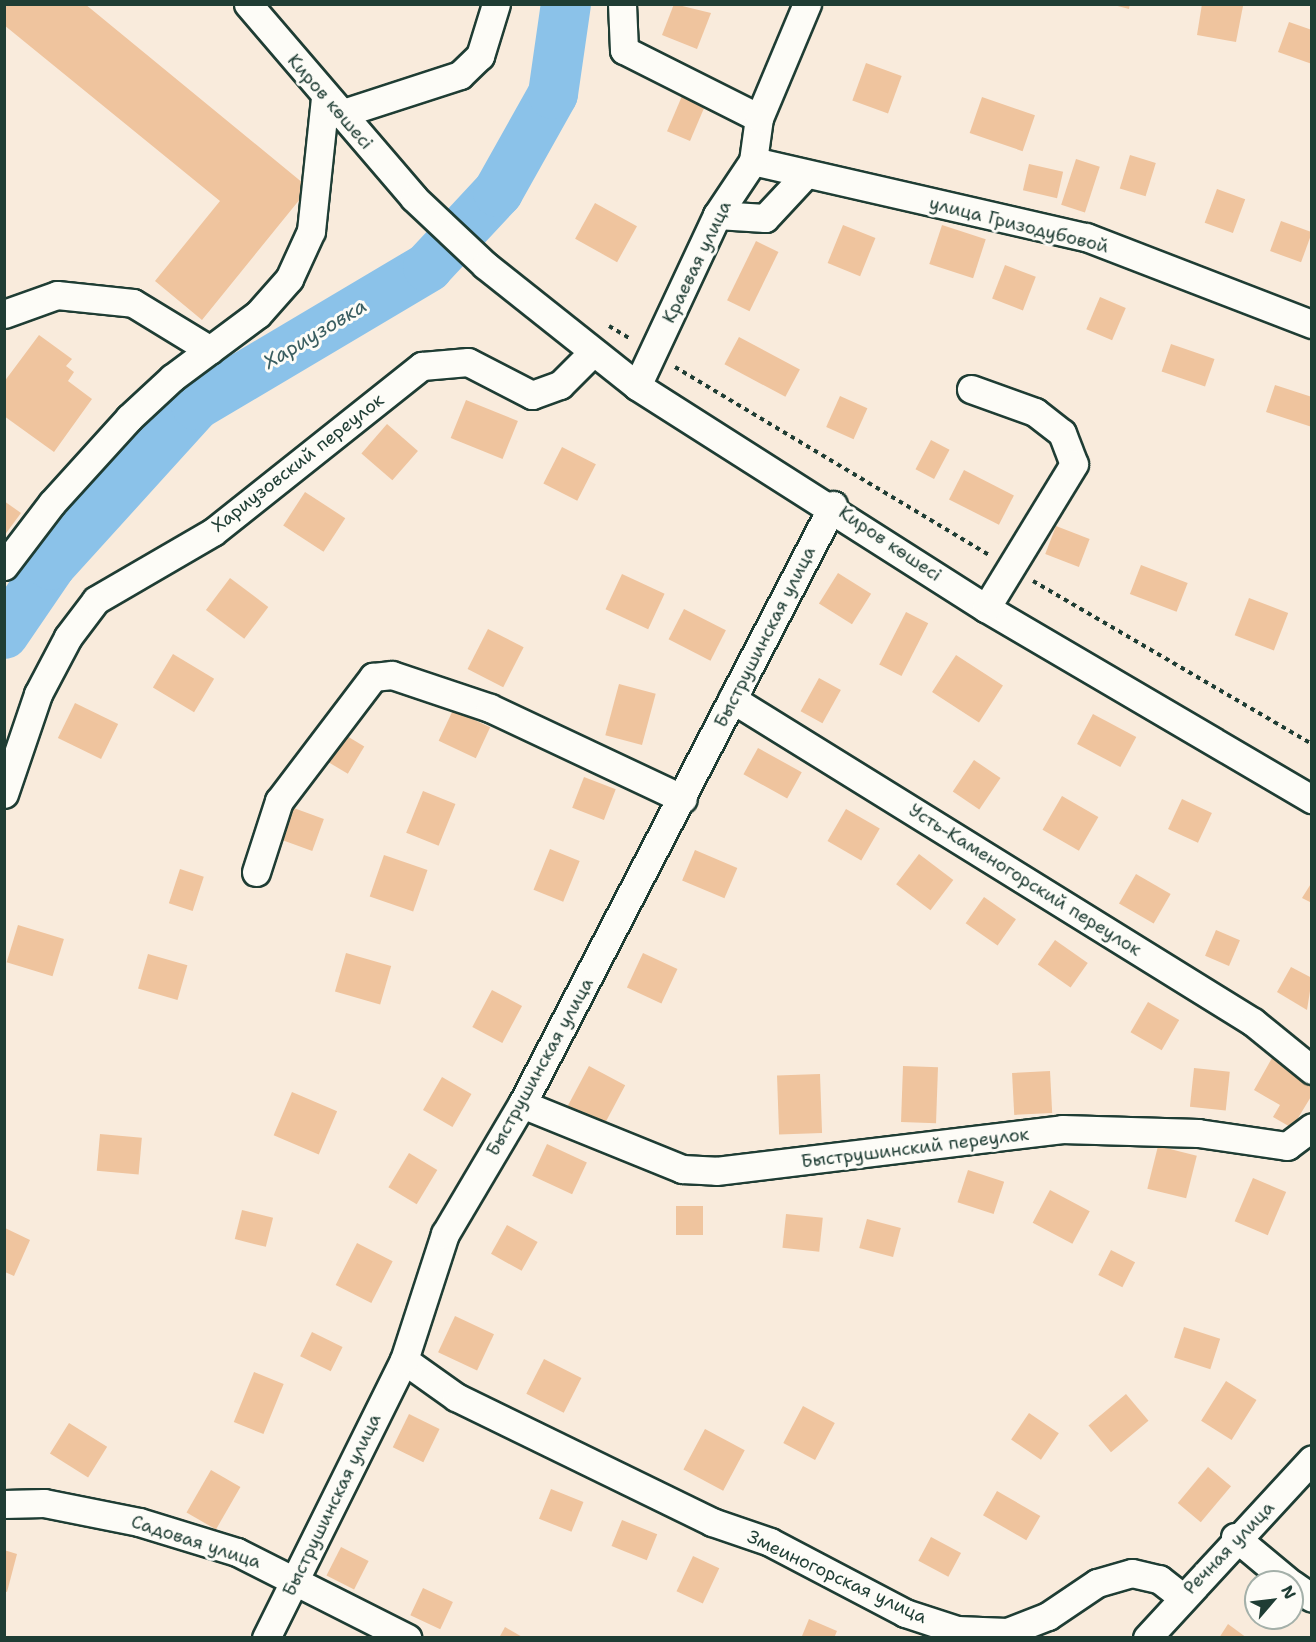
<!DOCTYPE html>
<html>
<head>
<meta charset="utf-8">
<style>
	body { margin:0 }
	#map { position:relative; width:1316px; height:1642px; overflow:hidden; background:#f9ebdc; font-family:"Shantell Sans",sans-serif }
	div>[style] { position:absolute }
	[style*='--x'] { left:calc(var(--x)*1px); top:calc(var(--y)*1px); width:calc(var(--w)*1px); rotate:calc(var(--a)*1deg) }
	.river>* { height:50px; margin:-25px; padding:0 25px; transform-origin:25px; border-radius:25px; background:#8bc2e9 }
	.building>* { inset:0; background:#efc49e; transform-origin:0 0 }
	.path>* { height:4px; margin-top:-2px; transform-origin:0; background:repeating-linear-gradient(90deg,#1f3d34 0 4.5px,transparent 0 9px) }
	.roads { filter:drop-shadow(2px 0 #1f3d34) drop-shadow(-2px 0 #1f3d34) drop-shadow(0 2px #1f3d34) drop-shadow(0 -2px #1f3d34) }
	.minor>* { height:27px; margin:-13.5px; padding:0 13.5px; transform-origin:13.5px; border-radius:13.5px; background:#fdfcf7 }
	span { translate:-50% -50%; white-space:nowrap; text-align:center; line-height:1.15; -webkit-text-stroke:6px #fdfcf7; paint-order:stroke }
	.street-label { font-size:18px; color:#1f3d34 }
	.water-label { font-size:20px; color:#3a5e61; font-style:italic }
	.frame { position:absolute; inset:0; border:6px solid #1f3d34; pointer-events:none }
	.north { position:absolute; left:1244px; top:1570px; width:60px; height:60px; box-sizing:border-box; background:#fdfcf7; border:2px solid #a4b0a9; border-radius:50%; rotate:62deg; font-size:16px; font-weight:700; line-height:24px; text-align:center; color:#1f3d34 }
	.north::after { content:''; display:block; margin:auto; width:21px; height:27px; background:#1f3d34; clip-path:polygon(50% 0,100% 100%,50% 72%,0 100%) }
</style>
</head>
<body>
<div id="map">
	<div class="river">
		<i style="--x:4;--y:634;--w:83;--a:-55.7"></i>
		<i style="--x:51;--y:565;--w:216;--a:-47.8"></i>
		<i style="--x:196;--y:405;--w:270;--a:-30.7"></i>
		<i style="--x:428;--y:267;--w:103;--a:-47"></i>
		<i style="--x:498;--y:192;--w:112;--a:-60.7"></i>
		<i style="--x:553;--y:94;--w:91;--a:-81.8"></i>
	</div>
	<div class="building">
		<i style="clip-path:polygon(4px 4px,85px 4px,309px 188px,202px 320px,155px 281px,220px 201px,4px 25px)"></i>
		<i style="clip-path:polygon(674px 4px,711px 13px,697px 49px,662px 35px)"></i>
		<i style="clip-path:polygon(1110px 4px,1130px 4px,1129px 9px)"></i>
		<i style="clip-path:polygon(1202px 4px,1243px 6px,1236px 42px,1197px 35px)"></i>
		<i style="clip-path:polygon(1289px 22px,1312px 30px,1312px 64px,1278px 52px)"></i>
		<i style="left:866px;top:63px;width:38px;height:40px;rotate:20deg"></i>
		<i style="left:685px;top:89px;width:25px;height:46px;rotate:23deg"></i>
		<i style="left:982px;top:97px;width:56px;height:38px;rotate:19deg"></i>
		<i style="left:1130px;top:155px;width:27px;height:35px;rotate:17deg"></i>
		<i style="left:1076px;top:159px;width:25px;height:48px;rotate:18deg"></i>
		<i style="left:1029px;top:164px;width:35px;height:27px;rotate:13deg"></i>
		<i style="left:1217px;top:189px;width:30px;height:36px;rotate:20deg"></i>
		<i style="left:595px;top:203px;width:48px;height:41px;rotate:29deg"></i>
		<i style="left:1281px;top:221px;width:33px;height:32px;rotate:20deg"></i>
		<i style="left:843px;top:225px;width:35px;height:41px;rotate:22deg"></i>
		<i style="left:942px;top:225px;width:46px;height:41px;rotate:18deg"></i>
		<i style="left:756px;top:241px;width:25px;height:66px;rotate:26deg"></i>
		<i style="left:1005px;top:265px;width:33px;height:36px;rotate:21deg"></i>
		<i style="left:1100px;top:297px;width:28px;height:35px;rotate:23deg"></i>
		<i style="clip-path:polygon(39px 335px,72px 359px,66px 366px,74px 372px,68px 381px,92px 399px,54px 452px,4px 416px,4px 382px)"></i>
		<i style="left:739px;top:337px;width:69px;height:31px;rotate:28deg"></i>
		<i style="left:1171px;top:344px;width:46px;height:29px;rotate:19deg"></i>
		<i style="clip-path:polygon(1275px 385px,1312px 397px,1312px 427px,1266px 412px)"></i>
		<i style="left:840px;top:396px;width:30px;height:34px;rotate:24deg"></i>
		<i style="left:466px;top:400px;width:56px;height:41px;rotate:22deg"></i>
		<i style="left:387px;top:424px;width:41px;height:39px;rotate:41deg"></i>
		<i style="left:931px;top:440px;width:21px;height:33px;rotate:28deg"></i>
		<i style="left:562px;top:447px;width:38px;height:41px;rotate:27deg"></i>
		<i style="left:964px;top:470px;width:56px;height:33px;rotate:27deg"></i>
		<i style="left:305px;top:492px;width:48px;height:40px;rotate:33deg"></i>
		<i style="clip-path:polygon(4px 501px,21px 513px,4px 536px)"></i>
		<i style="left:1056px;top:526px;width:36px;height:30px;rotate:21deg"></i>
		<i style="left:1141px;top:565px;width:50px;height:31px;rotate:21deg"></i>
		<i style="left:838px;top:573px;width:39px;height:36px;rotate:32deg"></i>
		<i style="left:622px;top:574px;width:47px;height:39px;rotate:25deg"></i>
		<i style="left:230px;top:578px;width:48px;height:40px;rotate:37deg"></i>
		<i style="left:1249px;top:598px;width:42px;height:40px;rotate:21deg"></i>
		<i style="left:684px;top:609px;width:47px;height:34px;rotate:27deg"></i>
		<i style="left:906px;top:612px;width:25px;height:59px;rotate:27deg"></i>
		<i style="left:488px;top:629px;width:40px;height:45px;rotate:27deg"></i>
		<i style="left:173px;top:654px;width:48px;height:39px;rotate:31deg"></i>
		<i style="left:956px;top:655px;width:56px;height:44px;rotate:33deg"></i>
		<i style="left:819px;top:678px;width:25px;height:38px;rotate:29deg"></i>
		<i style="left:619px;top:684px;width:38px;height:53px;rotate:15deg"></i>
		<i style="left:75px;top:703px;width:48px;height:39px;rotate:26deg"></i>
		<i style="left:453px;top:710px;width:41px;height:34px;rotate:25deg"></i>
		<i style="left:1093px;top:714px;width:49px;height:34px;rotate:28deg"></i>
		<i style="left:342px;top:733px;width:26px;height:32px;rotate:31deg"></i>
		<i style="left:758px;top:748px;width:50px;height:30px;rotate:29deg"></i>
		<i style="left:974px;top:760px;width:32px;height:38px;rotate:34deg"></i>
		<i style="left:584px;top:777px;width:34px;height:33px;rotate:21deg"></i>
		<i style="left:423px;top:791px;width:35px;height:45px;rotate:22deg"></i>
		<i style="left:1062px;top:796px;width:42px;height:39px;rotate:30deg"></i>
		<i style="left:1182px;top:799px;width:33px;height:33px;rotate:25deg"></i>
		<i style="left:291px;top:807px;width:35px;height:34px;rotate:20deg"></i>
		<i style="left:846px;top:809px;width:39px;height:37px;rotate:30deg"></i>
		<i style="left:550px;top:849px;width:32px;height:44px;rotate:22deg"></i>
		<i style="left:695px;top:850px;width:46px;height:33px;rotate:23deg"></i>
		<i style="left:919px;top:854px;width:43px;height:38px;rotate:37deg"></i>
		<i style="left:384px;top:855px;width:46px;height:44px;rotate:19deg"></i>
		<i style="left:180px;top:869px;width:25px;height:36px;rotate:18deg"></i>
		<i style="left:1136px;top:874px;width:40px;height:34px;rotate:30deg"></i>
		<i style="clip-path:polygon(1312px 882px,1312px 903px,1302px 898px)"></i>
		<i style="left:984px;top:897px;width:39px;height:32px;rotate:35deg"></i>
		<i style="left:18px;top:925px;width:48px;height:39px;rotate:17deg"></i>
		<i style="left:1216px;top:930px;width:26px;height:28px;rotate:23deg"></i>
		<i style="left:1055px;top:940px;width:40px;height:30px;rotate:35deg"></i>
		<i style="left:346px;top:953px;width:47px;height:40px;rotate:16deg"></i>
		<i style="left:643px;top:953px;width:38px;height:38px;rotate:25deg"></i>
		<i style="left:148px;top:954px;width:41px;height:36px;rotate:16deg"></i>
		<i style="clip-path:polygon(1291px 967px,1312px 978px,1307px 1010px,1277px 992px)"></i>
		<i style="left:492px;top:990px;width:34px;height:42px;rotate:28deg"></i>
		<i style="left:1148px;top:1002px;width:36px;height:35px;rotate:30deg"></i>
		<i style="clip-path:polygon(1272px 1058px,1312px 1080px,1312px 1095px,1292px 1128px,1273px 1117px,1280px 1105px,1254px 1090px)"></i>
		<i style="left:589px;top:1066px;width:41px;height:47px;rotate:28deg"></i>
		<i style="left:903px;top:1066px;width:35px;height:56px;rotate:2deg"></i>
		<i style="left:1194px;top:1068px;width:36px;height:39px;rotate:6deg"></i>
		<i style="left:1050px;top:1071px;width:42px;height:38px;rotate:87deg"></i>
		<i style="left:820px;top:1074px;width:59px;height:43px;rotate:88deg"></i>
		<i style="left:442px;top:1077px;width:34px;height:38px;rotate:30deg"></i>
		<i style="left:292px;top:1092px;width:49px;height:47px;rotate:23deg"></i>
		<i style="left:100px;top:1134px;width:42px;height:37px;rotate:5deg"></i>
		<i style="left:547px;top:1144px;width:44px;height:35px;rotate:25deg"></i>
		<i style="left:1158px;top:1146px;width:40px;height:44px;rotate:14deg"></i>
		<i style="left:409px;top:1153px;width:33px;height:40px;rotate:31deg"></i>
		<i style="left:968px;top:1170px;width:38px;height:34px;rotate:18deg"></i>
		<i style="left:1253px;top:1178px;width:36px;height:47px;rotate:23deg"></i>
		<i style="left:1050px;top:1190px;width:45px;height:37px;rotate:28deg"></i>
		<i style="left:676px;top:1206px;width:27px;height:29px"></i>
		<i style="left:242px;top:1210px;width:32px;height:30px;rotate:14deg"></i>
		<i style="left:786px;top:1214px;width:37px;height:34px;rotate:6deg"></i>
		<i style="left:867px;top:1219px;width:35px;height:30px;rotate:15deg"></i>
		<i style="left:507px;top:1225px;width:35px;height:33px;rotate:29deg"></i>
		<i style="clip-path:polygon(5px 1228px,30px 1240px,14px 1276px,5px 1272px)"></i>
		<i style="left:357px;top:1243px;width:40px;height:47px;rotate:27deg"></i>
		<i style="left:1111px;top:1250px;width:27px;height:28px;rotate:27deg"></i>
		<i style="left:455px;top:1316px;width:43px;height:40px;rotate:25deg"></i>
		<i style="left:1184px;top:1327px;width:38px;height:32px;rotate:18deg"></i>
		<i style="left:312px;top:1332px;width:34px;height:27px;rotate:26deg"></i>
		<i style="left:544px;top:1359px;width:42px;height:39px;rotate:27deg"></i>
		<i style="left:254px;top:1372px;width:32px;height:54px;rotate:22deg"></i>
		<i style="left:1226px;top:1381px;width:36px;height:47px;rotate:32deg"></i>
		<i style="left:1126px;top:1394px;width:35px;height:49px;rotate:50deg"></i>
		<i style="left:803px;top:1406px;width:36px;height:42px;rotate:28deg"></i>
		<i style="left:1029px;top:1413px;width:36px;height:32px;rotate:34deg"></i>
		<i style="left:409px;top:1414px;width:34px;height:37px;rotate:26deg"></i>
		<i style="left:69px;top:1423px;width:45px;height:36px;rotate:32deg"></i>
		<i style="left:705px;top:1429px;width:45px;height:46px;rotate:28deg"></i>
		<i style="left:1208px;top:1467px;width:30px;height:47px;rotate:40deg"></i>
		<i style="left:211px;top:1470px;width:34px;height:49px;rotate:30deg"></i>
		<i style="left:551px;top:1489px;width:35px;height:32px;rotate:22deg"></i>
		<i style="left:997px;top:1491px;width:50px;height:28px;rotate:30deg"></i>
		<i style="left:622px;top:1520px;width:38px;height:28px;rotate:22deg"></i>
		<i style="left:931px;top:1537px;width:34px;height:27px;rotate:28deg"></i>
		<i style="left:341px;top:1547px;width:31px;height:32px;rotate:27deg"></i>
		<i style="clip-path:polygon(4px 1550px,17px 1554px,7px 1592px,4px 1591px)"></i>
		<i style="left:693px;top:1556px;width:29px;height:39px;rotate:25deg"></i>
		<i style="left:423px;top:1588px;width:33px;height:30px;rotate:25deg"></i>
		<i style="clip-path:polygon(809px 1619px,837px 1631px,834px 1638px,802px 1636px)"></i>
		<i style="clip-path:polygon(1228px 1624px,1247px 1638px,1219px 1638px)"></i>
		<i style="clip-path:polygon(505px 1627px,524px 1638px,499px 1638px)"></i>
	</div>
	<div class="path">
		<i style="--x:609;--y:326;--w:26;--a:31"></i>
		<i style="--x:675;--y:367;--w:365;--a:30.9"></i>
		<i style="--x:1033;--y:581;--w:323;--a:30.3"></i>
	</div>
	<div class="roads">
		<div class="minor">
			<i style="--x:248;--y:4;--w:255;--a:49.4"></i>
			<i style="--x:414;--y:198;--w:98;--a:43.3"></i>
			<i style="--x:485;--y:265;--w:194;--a:38.5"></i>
			<i style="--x:637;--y:386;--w:414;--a:32.5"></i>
			<i style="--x:986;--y:608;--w:378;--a:30.4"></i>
			<i style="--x:622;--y:4;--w:46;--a:87.5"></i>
			<i style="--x:624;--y:50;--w:151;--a:26.7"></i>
			<i style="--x:340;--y:114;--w:126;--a:-18"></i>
			<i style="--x:460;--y:75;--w:28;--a:-44"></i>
			<i style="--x:480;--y:56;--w:54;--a:-72.9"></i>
			<i style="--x:753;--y:161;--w:342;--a:12.9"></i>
			<i style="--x:1086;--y:237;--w:242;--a:21.1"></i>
			<i style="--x:717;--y:215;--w:48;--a:3.6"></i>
			<i style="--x:765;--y:218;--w:60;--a:-47"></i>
			<i style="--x:4;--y:314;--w:56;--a:-19.7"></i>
			<i style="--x:57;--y:295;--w:76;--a:6"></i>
			<i style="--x:133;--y:303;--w:90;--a:31.4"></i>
			<i style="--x:637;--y:386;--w:189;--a:-64.9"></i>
			<i style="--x:717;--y:215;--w:65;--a:-56.3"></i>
			<i style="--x:753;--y:161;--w:43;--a:-82.1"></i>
			<i style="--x:759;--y:118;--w:124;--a:-67.2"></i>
			<i style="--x:971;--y:389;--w:68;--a:19.8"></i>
			<i style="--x:1035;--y:412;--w:34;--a:38"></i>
			<i style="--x:1062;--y:433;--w:33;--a:69"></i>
			<i style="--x:1074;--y:464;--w:169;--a:121.4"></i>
			<i style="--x:4;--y:566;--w:79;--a:-52.7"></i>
			<i style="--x:52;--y:503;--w:115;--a:-47.8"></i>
			<i style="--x:129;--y:418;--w:59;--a:-42.9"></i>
			<i style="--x:172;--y:378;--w:107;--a:-36.7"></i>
			<i style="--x:258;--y:314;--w:47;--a:-48.5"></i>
			<i style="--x:289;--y:279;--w:53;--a:-65.4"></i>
			<i style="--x:311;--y:231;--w:135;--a:-84"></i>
			<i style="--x:732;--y:699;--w:613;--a:31.8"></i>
			<i style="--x:1253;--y:1022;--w:76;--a:39.1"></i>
			<i style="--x:4;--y:794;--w:106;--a:-71.2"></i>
			<i style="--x:38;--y:694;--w:64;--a:-62.2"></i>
			<i style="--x:68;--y:637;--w:46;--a:-52.9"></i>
			<i style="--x:96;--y:600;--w:135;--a:-30.2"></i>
			<i style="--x:213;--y:532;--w:267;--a:-38.5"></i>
			<i style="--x:422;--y:366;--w:46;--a:-5"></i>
			<i style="--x:468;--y:362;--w:72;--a:27.3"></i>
			<i style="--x:532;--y:395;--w:30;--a:-20"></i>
			<i style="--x:560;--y:385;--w:47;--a:-45"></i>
			<i style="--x:256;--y:872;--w:75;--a:-72.1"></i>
			<i style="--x:279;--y:801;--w:156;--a:-52.8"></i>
			<i style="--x:373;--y:677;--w:19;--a:-6"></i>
			<i style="--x:392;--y:675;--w:103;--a:18.6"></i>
			<i style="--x:490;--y:708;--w:213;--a:25.2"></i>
			<i style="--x:522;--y:1104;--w:173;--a:22.1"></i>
			<i style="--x:682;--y:1169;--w:34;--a:3"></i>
			<i style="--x:716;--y:1171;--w:349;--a:-6.9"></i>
			<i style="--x:1062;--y:1129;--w:136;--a:1.7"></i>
			<i style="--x:1198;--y:1133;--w:90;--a:8.3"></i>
			<i style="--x:1287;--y:1146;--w:31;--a:-37"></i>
			<i style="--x:404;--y:1360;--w:64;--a:35.4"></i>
			<i style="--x:456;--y:1397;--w:285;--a:26"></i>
			<i style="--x:712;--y:1522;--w:61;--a:19"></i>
			<i style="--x:770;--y:1542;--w:153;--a:27.7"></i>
			<i style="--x:905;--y:1613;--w:55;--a:18.1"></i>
			<i style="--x:957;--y:1630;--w:50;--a:2.3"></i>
			<i style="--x:1007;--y:1632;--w:44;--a:-21.3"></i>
			<i style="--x:1048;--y:1616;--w:59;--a:-34"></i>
			<i style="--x:1097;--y:1583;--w:36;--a:-16"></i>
			<i style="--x:1132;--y:1573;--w:28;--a:13"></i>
			<i style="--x:1159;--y:1579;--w:29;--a:38"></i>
			<i style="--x:4;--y:1504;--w:40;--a:-1.4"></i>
			<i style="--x:44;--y:1503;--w:97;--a:11.3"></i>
			<i style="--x:139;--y:1522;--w:102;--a:17"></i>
			<i style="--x:237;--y:1552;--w:191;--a:26.8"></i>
			<i style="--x:1235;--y:1537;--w:70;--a:39.8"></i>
			<i style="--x:1292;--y:1584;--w:24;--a:35"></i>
			<i style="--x:266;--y:1638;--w:310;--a:-63.6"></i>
			<i style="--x:404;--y:1360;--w:133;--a:-72"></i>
			<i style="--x:445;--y:1234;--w:151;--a:-59.4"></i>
			<i style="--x:522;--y:1104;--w:675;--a:-62.56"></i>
			<i style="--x:1147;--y:1638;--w:243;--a:-47.3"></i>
		</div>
	</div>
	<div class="street-label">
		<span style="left:330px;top:102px;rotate:49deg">Киров көшесі</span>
		<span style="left:1019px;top:225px;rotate:14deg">улица Гризодубовой</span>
		<span style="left:697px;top:262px;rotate:-64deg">Краевая улица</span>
		<span style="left:298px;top:463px;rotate:-38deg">Хариузовский переулок</span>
		<span style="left:890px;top:544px;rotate:34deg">Киров көшесі</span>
		<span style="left:765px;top:637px;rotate:-63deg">Быструшинская улица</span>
		<span style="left:1025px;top:880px;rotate:32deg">Усть-Каменогорский переулок</span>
		<span style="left:540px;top:1067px;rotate:-61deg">Быструшинская улица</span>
		<span style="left:915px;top:1148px;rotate:-7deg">Быструшинский переулок</span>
		<span style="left:332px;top:1505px;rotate:-64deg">Быструшинская улица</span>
		<span style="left:196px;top:1542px;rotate:18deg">Садовая улица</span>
		<span style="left:1229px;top:1548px;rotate:-46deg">Речная улица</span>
		<span style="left:837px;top:1577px;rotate:25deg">Змеиногорская улица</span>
	</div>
	<div class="water-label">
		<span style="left:315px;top:334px;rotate:-31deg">Хариузовка</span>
	</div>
	<div class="frame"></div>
	<div class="north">N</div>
</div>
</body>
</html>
